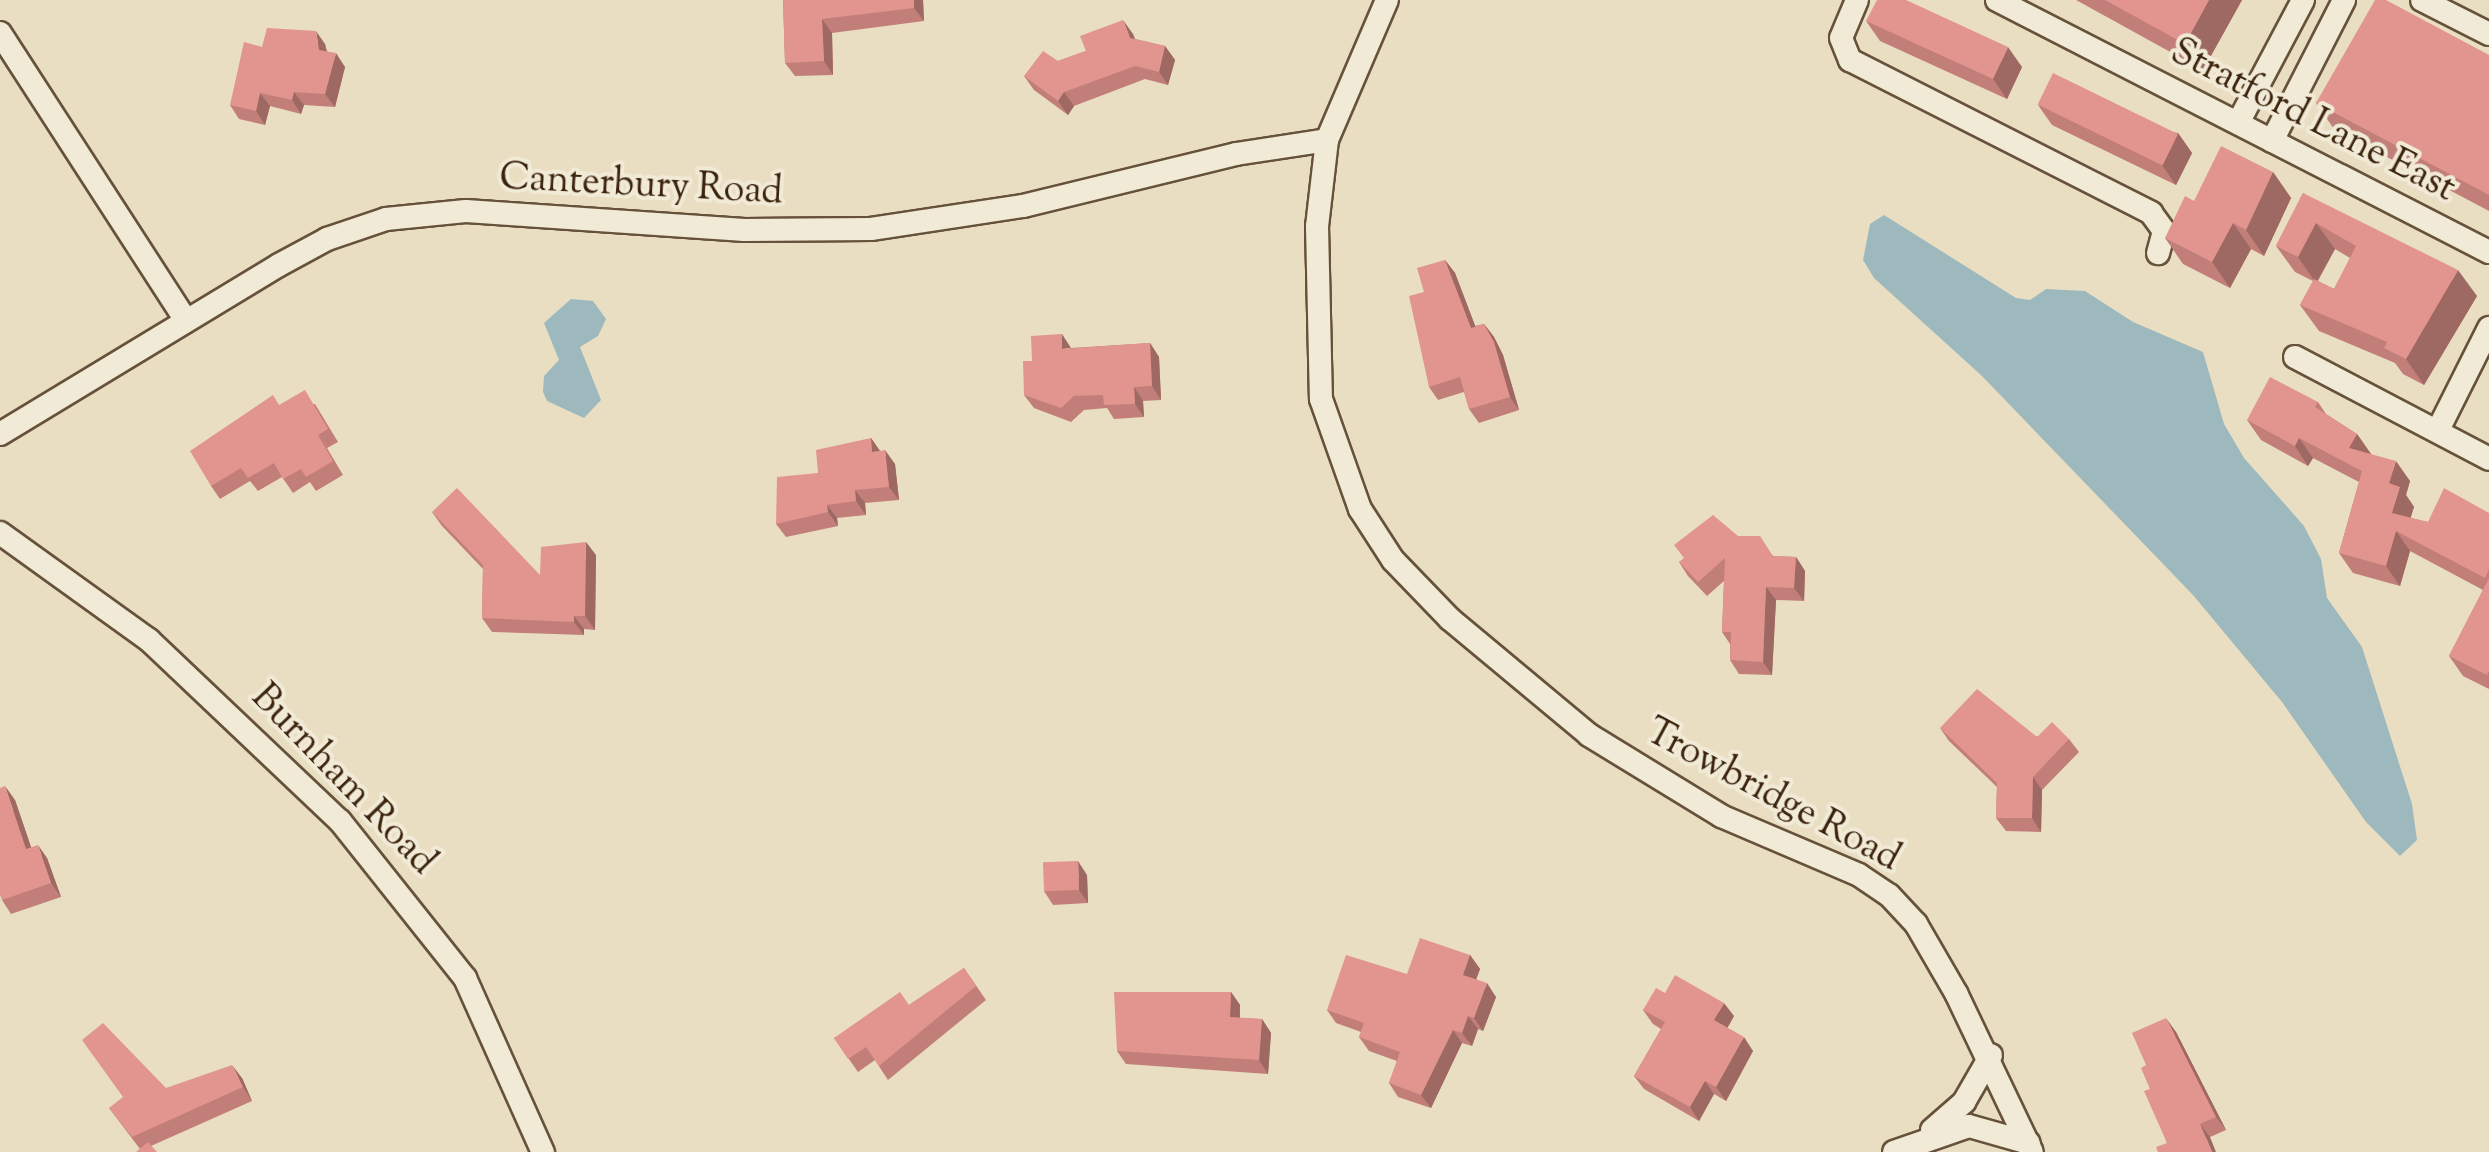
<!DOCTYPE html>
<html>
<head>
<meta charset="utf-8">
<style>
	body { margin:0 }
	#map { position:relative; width:2489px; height:1152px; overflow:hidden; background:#e9dec2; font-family:"Sorts Mill Goudy",serif }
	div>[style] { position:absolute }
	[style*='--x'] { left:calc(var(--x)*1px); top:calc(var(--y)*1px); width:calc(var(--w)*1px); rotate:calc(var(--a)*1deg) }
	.water>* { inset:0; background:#9db9be }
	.roads { filter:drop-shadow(2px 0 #66523a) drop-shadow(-2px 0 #66523a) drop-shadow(0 2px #66523a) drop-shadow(0 -2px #66523a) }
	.minor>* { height:22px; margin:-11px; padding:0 11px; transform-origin:11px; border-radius:11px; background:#f1ead7 }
	.wall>* { inset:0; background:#c27f7a }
	.shaded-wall>* { inset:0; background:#9e6863 }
	.building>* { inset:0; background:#e2948e; transform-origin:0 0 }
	span { translate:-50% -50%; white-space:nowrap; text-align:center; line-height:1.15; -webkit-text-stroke:8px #f1ead7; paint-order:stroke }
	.street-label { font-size:38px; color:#3b230c }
</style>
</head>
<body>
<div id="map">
	<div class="water">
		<i style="clip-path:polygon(1884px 215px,2016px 298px,2030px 300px,2046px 289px,2085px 291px,2133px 322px,2203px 352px,2224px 424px,2244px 458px,2304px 526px,2321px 559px,2327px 598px,2362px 647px,2412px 804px,2417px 840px,2400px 856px,2366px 822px,2282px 702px,2193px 595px,1982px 376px,1874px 278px,1863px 260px,1870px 224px)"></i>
		<i style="clip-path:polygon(571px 299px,593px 301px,606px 319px,598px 336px,580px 347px,601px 400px,584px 418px,547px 401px,543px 392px,544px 376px,559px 360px,544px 323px)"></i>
	</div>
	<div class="roads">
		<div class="minor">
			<i style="--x:1387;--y:0;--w:152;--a:113.2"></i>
			<i style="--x:1327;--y:140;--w:87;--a:96.6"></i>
			<i style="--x:1317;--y:226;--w:173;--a:88.7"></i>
			<i style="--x:1321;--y:399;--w:117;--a:70.5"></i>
			<i style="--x:1360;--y:509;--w:61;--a:57.1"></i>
			<i style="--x:1393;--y:560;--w:82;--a:46"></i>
			<i style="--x:1450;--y:619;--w:181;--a:39.8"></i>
			<i style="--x:1589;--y:735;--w:155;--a:31.5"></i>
			<i style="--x:1721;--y:816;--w:150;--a:23.1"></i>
			<i style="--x:1859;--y:875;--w:36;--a:34"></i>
			<i style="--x:1889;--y:895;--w:40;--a:47"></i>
			<i style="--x:1916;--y:924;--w:80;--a:59.9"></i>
			<i style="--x:1956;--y:993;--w:176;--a:64.5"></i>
			<i style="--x:1857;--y:0;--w:41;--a:112.8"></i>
			<i style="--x:1841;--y:38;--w:24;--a:68"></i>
			<i style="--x:1850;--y:60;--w:338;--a:26.9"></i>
			<i style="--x:2151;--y:213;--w:22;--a:54"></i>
			<i style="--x:2164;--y:231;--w:23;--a:105"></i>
			<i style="--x:1997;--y:0;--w:553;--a:27.12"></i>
			<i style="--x:2422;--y:0;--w:75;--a:26.9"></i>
			<i style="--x:0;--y:33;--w:341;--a:57.1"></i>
			<i style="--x:2238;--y:123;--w:139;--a:-62.1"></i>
			<i style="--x:2272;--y:141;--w:158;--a:-62.9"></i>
			<i style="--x:2295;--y:357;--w:219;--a:27.7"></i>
			<i style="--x:2439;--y:428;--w:112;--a:-63.4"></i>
			<i style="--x:0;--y:434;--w:326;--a:-31.2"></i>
			<i style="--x:279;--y:265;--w:55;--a:-28.4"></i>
			<i style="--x:327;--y:239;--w:62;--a:-18.7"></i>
			<i style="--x:386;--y:219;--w:80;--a:-5.7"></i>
			<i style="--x:466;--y:211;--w:279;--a:3.9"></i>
			<i style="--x:744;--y:230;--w:127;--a:-0.5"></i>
			<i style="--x:871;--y:229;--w:154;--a:-8.6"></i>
			<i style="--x:1023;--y:206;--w:219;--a:-13.7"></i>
			<i style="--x:1236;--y:154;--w:92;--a:-8.7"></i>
			<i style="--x:0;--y:533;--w:183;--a:35.7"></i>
			<i style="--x:149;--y:640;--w:263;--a:43.5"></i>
			<i style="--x:340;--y:821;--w:201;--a:51.5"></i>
			<i style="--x:465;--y:978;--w:191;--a:65.9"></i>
			<i style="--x:1932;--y:1130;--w:43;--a:-41.2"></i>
			<i style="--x:1964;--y:1102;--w:54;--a:-60.1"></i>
			<i style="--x:1894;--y:1152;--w:79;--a:-19.1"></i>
			<i style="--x:1969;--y:1126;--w:62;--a:15.8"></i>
		</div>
	</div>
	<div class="wall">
		<i style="clip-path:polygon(783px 0,923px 0,924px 21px,832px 33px,833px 75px,795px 76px,785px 63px)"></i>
		<i style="clip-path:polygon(2076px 0,2242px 0,2203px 70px)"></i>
		<i style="clip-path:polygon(1866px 21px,2022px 67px,2007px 99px,1880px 41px)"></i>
		<i style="clip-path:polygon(1133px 34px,1135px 39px,1165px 46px,1175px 60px,1168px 85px,1145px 79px,1074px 106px,1068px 115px,1034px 90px,1024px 76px,1058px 61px)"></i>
		<i style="clip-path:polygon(325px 44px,327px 51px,345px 67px,335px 107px,304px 105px,301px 114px,270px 106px,265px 125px,239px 119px,230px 105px,262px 47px)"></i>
		<i style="clip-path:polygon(2489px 55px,2489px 211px,2334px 129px,2316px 103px)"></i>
		<i style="clip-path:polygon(2038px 105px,2178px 133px,2192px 153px,2176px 185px,2052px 125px)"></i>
		<i style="clip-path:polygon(2273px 172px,2291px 198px,2264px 256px,2251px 249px,2230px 288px,2183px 264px,2165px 238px,2194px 201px)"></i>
		<i style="clip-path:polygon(evenodd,2303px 193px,2477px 296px,2424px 385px,2403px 374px,2395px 363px,2319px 331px,2300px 305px,2313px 281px,2295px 272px,2276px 246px,2303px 193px,2335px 249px,2350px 258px,2334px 289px,2318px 281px,2335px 249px)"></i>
		<i style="clip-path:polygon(1445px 260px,1455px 273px,1475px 326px,1484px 324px,1494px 337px,1503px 355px,1519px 410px,1479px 423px,1469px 409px,1464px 392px,1438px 400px,1429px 387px,1424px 292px)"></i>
		<i style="clip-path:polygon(1150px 343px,1159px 357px,1161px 400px,1143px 401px,1144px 417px,1114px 419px,1107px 408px,1084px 410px,1071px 422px,1034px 408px,1024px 395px,1032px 361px,1071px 348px)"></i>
		<i style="clip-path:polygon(2318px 402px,2326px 414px,2357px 434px,2371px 454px,2410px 481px,2406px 495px,2414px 507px,2410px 518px,2428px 522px,2489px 513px,2489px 689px,2463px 676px,2449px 656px,2483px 590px,2410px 551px,2400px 586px,2353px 573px,2339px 553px,2359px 482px,2313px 458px,2308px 466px,2261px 440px,2247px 420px)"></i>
		<i style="clip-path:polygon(315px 404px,338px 442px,327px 448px,343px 475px,316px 491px,310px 482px,293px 493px,282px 477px,258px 491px,250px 481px,220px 499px,211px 486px,280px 405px)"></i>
		<i style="clip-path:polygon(871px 438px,880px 451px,895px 464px,899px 500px,865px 503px,866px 515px,837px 518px,838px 526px,786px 537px,776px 524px,818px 473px)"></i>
		<i style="clip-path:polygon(432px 512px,540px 575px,596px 555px,595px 630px,584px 629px,584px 635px,492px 632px,482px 618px,483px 569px,442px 526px)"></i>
		<i style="clip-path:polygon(1738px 536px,1774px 556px,1796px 557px,1805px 571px,1804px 601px,1776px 600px,1772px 675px,1739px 674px,1730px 660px,1730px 644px,1722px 632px,1724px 581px,1707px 596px,1688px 576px,1679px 562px)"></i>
		<i style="clip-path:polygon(1940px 728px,2069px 739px,2079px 752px,2042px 790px,2041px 832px,2006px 831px,1996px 818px,1997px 787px,1949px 741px)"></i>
		<i style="clip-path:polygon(15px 800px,31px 847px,47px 858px,61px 897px,11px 914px,2px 900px)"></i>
		<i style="clip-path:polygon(1087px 875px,1088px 903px,1053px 905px,1044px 891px)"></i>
		<i style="clip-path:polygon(1470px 955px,1480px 969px,1476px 979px,1496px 997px,1483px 1031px,1478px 1029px,1472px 1046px,1462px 1043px,1431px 1108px,1398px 1097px,1389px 1083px,1397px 1061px,1369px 1051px,1359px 1037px,1361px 1032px,1336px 1023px,1327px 1010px,1407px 974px)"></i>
		<i style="clip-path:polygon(964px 968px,986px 1000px,888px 1080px,875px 1060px,858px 1072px,834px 1038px,909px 1005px)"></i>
		<i style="clip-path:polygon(1231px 992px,1240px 1005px,1240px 1018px,1262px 1019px,1271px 1033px,1268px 1074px,1126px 1064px,1117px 1051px)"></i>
		<i style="clip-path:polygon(1665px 993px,1734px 1016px,1727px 1028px,1753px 1051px,1726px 1101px,1714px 1094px,1699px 1121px,1644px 1089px,1634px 1076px,1661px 1029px,1653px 1024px,1643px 1010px)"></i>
		<i style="clip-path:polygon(2176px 1032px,2226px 1130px,2210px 1137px,2167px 1143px,2150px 1089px,2146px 1065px)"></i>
		<i style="clip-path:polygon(242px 1078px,252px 1101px,151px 1146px,140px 1149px,109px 1108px,166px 1088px)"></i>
	</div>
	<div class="shaded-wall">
		<i style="clip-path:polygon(914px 0,923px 0,924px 21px,914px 8px)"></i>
		<i style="clip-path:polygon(2209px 0,2242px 0,2203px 70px,2185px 44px)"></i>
		<i style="clip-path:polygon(822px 19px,832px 33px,833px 75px,824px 61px)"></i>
		<i style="clip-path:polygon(1123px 20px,1133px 34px,1139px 51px,1130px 38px)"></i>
		<i style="clip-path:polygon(316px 31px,325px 44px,329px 63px,319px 50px)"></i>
		<i style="clip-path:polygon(1165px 46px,1175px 60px,1168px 85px,1159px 72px)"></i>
		<i style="clip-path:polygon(2008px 47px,2022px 67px,2007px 99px,1993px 79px)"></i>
		<i style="clip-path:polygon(336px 53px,345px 67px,335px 107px,325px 94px)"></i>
		<i style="clip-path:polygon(294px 92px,304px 105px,301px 114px,292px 100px)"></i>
		<i style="clip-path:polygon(1064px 92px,1074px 106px,1068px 115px,1058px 101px)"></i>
		<i style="clip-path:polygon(260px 93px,270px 106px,265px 125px,256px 111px)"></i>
		<i style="clip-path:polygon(2178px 133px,2192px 153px,2176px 185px,2162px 165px)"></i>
		<i style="clip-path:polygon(2273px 172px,2291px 198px,2264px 256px,2246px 230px)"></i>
		<i style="clip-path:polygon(2233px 223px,2251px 249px,2230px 288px,2212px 262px)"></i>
		<i style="clip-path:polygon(2316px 223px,2335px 249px,2316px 283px,2298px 257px)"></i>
		<i style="clip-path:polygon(1445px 260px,1455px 273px,1481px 341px,1471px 328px)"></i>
		<i style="clip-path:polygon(2458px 270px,2477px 296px,2424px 385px,2406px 359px)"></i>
		<i style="clip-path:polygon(1484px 324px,1494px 337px,1503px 355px,1519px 410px,1510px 397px)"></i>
		<i style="clip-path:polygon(1062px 334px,1071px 348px,1062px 349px)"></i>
		<i style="clip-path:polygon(1150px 343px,1159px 357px,1161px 400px,1152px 386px)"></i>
		<i style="clip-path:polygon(1134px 387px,1143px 401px,1144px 417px,1135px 404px)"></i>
		<i style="clip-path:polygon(2357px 434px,2371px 454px,2349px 448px)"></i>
		<i style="clip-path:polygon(871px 438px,880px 451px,872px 452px)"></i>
		<i style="clip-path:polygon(2299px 438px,2313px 458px,2308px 466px,2295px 446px)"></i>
		<i style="clip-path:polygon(885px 450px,895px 464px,899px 500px,889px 487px)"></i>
		<i style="clip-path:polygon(2396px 461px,2410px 481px,2406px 495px,2414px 507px,2406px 533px,2392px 513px,2389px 483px)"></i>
		<i style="clip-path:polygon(855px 490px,865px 503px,866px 515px,856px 501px)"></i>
		<i style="clip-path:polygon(827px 505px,837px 518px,838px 526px,828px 512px)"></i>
		<i style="clip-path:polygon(2396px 531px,2410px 551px,2400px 586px,2386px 566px)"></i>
		<i style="clip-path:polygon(586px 542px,596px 555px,595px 630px,585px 616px)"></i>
		<i style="clip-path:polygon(1796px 557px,1805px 571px,1804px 601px,1794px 588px)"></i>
		<i style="clip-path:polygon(1766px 587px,1776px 600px,1772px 675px,1763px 662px)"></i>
		<i style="clip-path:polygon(574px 616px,584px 629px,584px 635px,574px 622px)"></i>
		<i style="clip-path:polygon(2033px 777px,2042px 790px,2041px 832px,2032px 818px)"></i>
		<i style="clip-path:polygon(5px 786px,15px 800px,36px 862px,26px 849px)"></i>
		<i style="clip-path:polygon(38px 845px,47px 858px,61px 897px,51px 883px)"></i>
		<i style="clip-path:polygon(1078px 861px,1087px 875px,1088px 903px,1079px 890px)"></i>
		<i style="clip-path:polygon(1470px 955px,1480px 969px,1473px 988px,1463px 975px)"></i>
		<i style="clip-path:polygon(1487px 983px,1496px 997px,1483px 1031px,1474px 1018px)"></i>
		<i style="clip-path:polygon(1231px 992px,1240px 1005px,1239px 1030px,1230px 1017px)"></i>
		<i style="clip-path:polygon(1724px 1003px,1734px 1016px,1724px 1034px,1714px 1020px)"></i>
		<i style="clip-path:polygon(1468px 1016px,1478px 1029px,1472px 1046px,1462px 1033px)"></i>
		<i style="clip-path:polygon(2166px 1018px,2176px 1032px,2226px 1130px,2216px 1117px)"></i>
		<i style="clip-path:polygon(1262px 1019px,1271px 1033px,1268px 1074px,1259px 1060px)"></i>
		<i style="clip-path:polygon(1453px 1030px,1462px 1043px,1431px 1108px,1421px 1095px)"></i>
		<i style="clip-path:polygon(1744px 1037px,1753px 1051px,1726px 1101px,1716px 1087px)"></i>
		<i style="clip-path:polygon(232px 1065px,242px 1078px,252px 1101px,243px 1087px)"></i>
		<i style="clip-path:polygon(1705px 1081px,1714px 1094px,1699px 1121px,1690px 1107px)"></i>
		<i style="clip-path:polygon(2200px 1124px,2210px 1137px,2216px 1152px,2212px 1152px)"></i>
	</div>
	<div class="building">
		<i style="clip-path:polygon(783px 0,914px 0,914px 8px,822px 19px,824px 61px,785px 63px)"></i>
		<i style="clip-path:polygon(1877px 0,1906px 0,2008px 47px,1993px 79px,1866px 21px)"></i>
		<i style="clip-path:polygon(2105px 0,2209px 0,2185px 44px)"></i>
		<i style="clip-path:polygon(2375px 0,2386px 0,2489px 55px,2489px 195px,2316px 103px)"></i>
		<i style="clip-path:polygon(1123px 20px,1130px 38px,1165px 46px,1159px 72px,1135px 66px,1064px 92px,1058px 101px,1024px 76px,1043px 51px,1058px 61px,1086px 51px,1080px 36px)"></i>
		<i style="clip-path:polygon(267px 28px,316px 31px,319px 50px,336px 53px,325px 94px,294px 92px,292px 100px,260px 93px,256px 111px,230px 105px,244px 42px,262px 47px)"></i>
		<i style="left:2053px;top:73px;width:139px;height:35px;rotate:26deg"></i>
		<i style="clip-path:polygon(2221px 146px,2273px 172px,2246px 230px,2233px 223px,2212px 262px,2165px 238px,2185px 196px,2194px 201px)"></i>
		<i style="clip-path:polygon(2303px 193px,2458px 270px,2406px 359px,2384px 348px,2387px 342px,2300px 305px,2314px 279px,2334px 289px,2356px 246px,2316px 223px,2298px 257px,2276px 246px)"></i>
		<i style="clip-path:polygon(1445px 260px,1471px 328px,1484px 324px,1494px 342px,1510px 397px,1469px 409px,1460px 377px,1429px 387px,1409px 296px,1424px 292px,1417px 268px)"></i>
		<i style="clip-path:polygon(1062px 334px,1062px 349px,1150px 343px,1152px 386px,1134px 387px,1135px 404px,1104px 405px,1103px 395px,1074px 396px,1061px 408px,1024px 395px,1023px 361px,1032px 361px,1031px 336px)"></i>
		<i style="clip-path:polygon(2270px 377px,2318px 402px,2315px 407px,2357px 434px,2349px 448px,2396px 461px,2389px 483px,2400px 487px,2392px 513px,2428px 522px,2444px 488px,2489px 513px,2489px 569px,2485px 578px,2396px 531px,2386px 566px,2339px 553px,2362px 471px,2299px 438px,2295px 446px,2247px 420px)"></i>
		<i style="clip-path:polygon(305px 390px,328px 429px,318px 435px,333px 461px,306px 477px,301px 469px,283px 479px,274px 463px,248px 478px,241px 468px,211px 486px,190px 451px,273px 395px,279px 405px)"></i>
		<i style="clip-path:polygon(871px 438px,872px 452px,885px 450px,889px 487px,855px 490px,856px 501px,827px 505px,828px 512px,776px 524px,777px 477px,818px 473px,816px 450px)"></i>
		<i style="clip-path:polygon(457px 488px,540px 575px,541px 547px,586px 542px,585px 616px,574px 616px,574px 622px,482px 618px,483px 565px,432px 512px)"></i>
		<i style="clip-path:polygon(1713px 515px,1738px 536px,1760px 536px,1773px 556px,1796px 557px,1794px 588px,1766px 587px,1763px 662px,1730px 660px,1731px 632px,1722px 632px,1725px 558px,1698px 582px,1679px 562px,1684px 558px,1674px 545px)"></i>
		<i style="clip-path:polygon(2489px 578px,2489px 671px,2487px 675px,2449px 656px)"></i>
		<i style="clip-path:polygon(1977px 689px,2037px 737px,2052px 722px,2069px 739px,2033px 777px,2032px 818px,1996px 818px,1997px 783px,1940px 728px)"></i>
		<i style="clip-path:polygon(5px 786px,26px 849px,38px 845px,51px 883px,2px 900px,0 895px,0 788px)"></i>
		<i style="left:1078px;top:861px;width:29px;height:35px;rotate:88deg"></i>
		<i style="clip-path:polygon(1420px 938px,1470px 955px,1463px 975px,1487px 983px,1474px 1018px,1468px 1016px,1462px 1033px,1453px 1030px,1421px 1095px,1389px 1083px,1400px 1052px,1359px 1037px,1364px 1023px,1327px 1010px,1346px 955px,1407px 974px)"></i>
		<i style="clip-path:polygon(964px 968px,976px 986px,879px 1066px,866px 1047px,848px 1059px,834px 1038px,900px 992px,909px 1005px)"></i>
		<i style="clip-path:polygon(1675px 975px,1724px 1003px,1714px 1020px,1744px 1037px,1716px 1087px,1705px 1081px,1690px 1107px,1634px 1076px,1665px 1022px,1643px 1010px,1656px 988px,1665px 993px)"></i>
		<i style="clip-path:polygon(1114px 992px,1231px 992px,1230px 1017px,1262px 1019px,1259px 1060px,1117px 1051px)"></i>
		<i style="clip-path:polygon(2166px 1018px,2216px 1117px,2200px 1124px,2212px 1152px,2158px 1152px,2156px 1147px,2167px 1143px,2144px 1091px,2150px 1089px,2141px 1068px,2146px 1065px,2132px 1033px)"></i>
		<i style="clip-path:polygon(103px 1023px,166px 1088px,232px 1065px,243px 1087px,132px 1137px,109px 1108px,123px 1097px,82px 1040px)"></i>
		<i style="clip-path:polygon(148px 1142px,157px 1152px,136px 1152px)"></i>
	</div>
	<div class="street-label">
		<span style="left:2312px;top:122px;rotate:27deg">Stratford Lane East</span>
		<span style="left:641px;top:187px;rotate:3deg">Canterbury Road</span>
		<span style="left:342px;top:781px;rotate:46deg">Burnham Road</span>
		<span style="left:1772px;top:797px;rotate:28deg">Trowbridge Road</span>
	</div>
</div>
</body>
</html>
